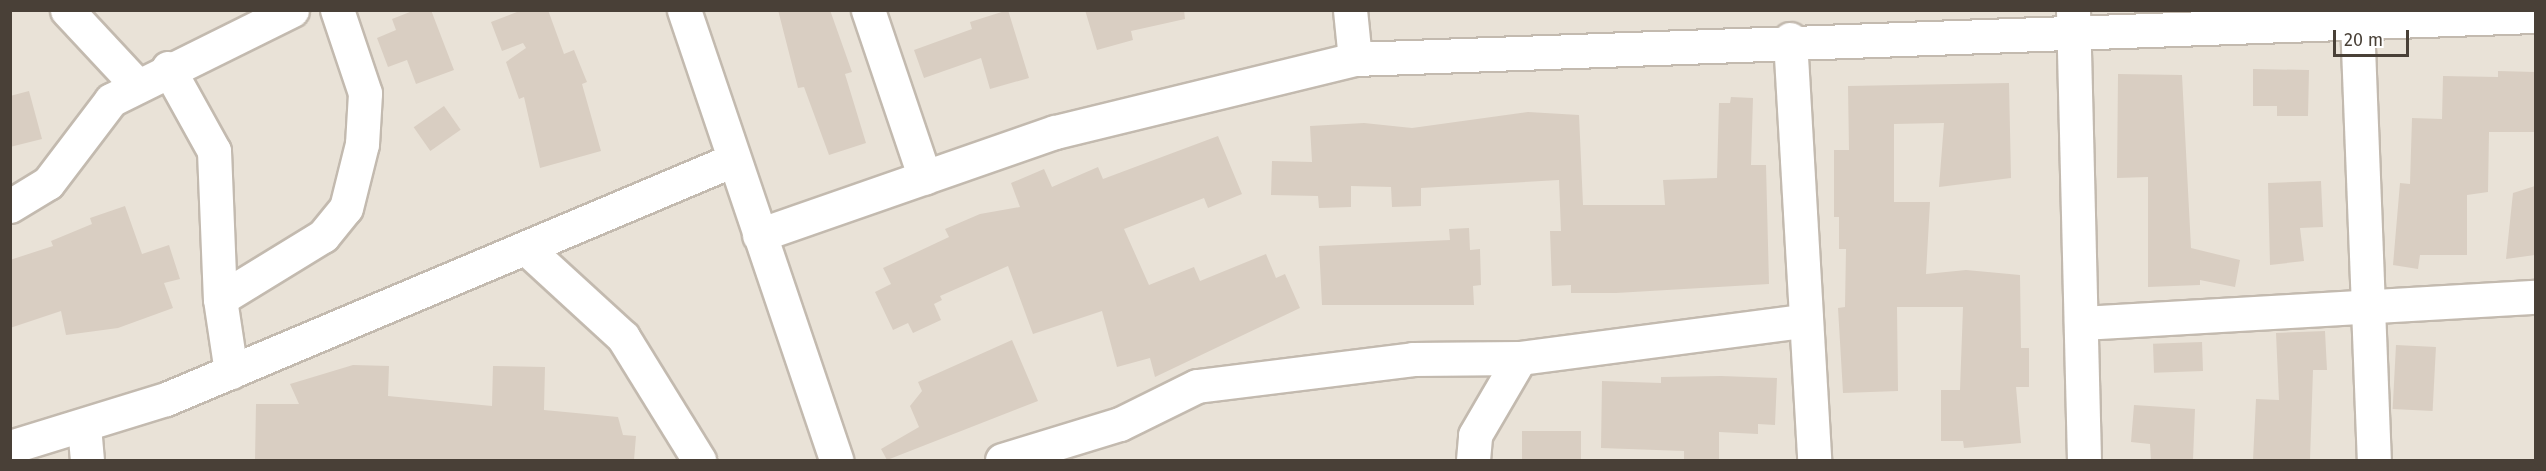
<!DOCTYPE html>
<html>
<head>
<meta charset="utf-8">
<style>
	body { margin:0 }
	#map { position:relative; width:2546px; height:471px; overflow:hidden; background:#f5f0e9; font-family:"Fira Sans",sans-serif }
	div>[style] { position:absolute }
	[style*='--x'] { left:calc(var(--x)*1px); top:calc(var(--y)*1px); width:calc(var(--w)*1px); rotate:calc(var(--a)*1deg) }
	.residential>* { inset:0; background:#e9e2d7; transform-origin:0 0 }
	.building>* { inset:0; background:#d9cec2; transform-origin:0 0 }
	.roads { filter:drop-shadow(2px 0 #c3baaf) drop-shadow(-2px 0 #c3baaf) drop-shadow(0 2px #c3baaf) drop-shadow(0 -2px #c3baaf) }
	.minor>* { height:33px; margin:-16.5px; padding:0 16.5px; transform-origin:16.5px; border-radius:16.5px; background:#fff }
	span { translate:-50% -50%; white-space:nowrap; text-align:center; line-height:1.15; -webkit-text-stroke:5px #fff; paint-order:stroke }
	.frame { position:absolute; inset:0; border:12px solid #494037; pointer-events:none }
	.scale { position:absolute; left:2333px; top:30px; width:76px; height:27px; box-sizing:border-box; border:3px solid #494037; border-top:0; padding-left:8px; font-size:18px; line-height:21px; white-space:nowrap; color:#494037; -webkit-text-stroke:4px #fff; paint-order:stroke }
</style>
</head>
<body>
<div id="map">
	<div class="residential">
		<i style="left:11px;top:11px;width:2524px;height:449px"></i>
	</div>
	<div class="building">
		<i style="clip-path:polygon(415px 10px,431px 10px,454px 70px,416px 84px,407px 60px,388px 67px,377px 38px,396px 30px,392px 19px)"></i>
		<i style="clip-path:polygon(522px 10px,548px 10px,564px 54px,574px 50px,587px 82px,582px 84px,601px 151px,540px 168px,524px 97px,519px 99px,506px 62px,526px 48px,523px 43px,502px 51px,491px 22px)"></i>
		<i style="clip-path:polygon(778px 10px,830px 10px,852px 72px,845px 74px,866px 143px,829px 155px,804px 87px,798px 88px)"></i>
		<i style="clip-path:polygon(1008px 10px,1029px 78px,990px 89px,981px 58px,924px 78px,914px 50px,972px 29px,970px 22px)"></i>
		<i style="clip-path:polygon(1085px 10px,1184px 10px,1185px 19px,1131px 31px,1133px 40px,1097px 50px)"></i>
		<i style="clip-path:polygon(2253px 69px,2309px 70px,2308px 116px,2277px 116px,2277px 106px,2253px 106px)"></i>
		<i style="clip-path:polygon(2498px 71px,2535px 72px,2535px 132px,2489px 132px,2488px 192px,2467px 195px,2467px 255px,2420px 255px,2418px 269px,2393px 265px,2400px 183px,2410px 184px,2412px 118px,2442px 119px,2443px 76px,2498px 77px)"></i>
		<i style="clip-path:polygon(2118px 74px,2182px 75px,2191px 248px,2240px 260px,2235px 287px,2200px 280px,2200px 285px,2148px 287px,2148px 177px,2117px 178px)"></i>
		<i style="clip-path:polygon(2009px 83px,2011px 178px,1939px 187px,1944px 123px,1894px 124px,1894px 202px,1930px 202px,1926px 274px,1966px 270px,2020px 275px,2021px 348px,2029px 348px,2029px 387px,2016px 387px,2021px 443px,1964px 448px,1963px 441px,1941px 441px,1941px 390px,1960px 390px,1963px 307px,1897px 307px,1898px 391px,1843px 393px,1838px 308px,1845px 307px,1846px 249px,1839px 249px,1839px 217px,1834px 217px,1834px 150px,1849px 150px,1848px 86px)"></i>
		<i style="clip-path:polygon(29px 91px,42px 139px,10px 147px,10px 96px)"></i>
		<i style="clip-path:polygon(1731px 97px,1753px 98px,1751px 165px,1766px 165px,1769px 284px,1616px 293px,1571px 293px,1571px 285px,1552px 286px,1550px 231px,1561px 231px,1559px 180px,1421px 188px,1421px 206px,1392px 207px,1391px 187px,1351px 186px,1351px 207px,1319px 208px,1318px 196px,1271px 195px,1272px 161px,1312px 162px,1310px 126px,1364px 123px,1412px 128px,1528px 112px,1579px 115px,1583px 205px,1665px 205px,1663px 180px,1717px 178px,1719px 103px,1730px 103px)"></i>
		<i style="left:444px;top:106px;width:29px;height:37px;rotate:55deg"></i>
		<i style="clip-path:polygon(1218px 136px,1242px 194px,1208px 208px,1204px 198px,1124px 229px,1149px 285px,1194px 267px,1200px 281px,1266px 254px,1276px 278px,1285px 274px,1300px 308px,1155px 377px,1150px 358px,1117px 367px,1102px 311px,1033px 334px,1008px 266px,940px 296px,942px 300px,934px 304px,941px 320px,913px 333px,908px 323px,893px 330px,875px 292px,891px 284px,883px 268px,949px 237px,945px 229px,980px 214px,1020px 207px,1011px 183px,1044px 169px,1052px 187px,1098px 167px,1103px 179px)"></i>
		<i style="clip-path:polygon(2321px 181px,2323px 227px,2300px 228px,2304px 261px,2270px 265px,2268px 183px)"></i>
		<i style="clip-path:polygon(2535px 186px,2535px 255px,2506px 259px,2513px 193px)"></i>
		<i style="clip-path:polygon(125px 206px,142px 254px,169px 245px,180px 279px,164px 283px,173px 308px,118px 328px,66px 335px,61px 311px,10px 328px,10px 260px,53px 246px,51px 241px,92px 224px,90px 218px)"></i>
		<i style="clip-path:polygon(1469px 228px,1470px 250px,1480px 249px,1481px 285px,1473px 286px,1474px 305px,1322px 305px,1319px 246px,1450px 240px,1449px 229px)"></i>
		<i style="clip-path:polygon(2325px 331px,2327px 370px,2313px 370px,2310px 460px,2253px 460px,2256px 399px,2279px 400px,2276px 333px)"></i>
		<i style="clip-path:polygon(1012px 340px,1038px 401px,887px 460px,881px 449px,919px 427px,910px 406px,922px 391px,918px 382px)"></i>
		<i style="left:2202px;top:342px;width:29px;height:49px;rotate:88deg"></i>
		<i style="left:2396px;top:345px;width:40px;height:64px;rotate:3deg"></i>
		<i style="clip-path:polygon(353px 365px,389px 366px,388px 396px,492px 406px,493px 366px,545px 367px,544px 410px,618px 417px,623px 435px,636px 436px,634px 460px,255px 460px,256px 404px,299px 404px,290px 384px)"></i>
		<i style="clip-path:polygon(1721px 376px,1777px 378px,1775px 425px,1758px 424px,1758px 434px,1719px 432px,1719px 460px,1684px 460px,1684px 451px,1601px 448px,1602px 381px,1661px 383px,1661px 377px)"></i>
		<i style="clip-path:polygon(2134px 405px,2195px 409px,2193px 460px,2151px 460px,2150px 444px,2131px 442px)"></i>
		<i style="left:1581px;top:431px;width:29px;height:59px;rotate:90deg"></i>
	</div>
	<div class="roads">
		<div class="minor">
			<i style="--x:67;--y:10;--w:103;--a:47"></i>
			<i style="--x:684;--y:10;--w:475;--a:71.3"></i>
			<i style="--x:868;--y:10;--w:177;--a:71.3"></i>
			<i style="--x:1350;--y:10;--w:49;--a:84.2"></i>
			<i style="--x:2073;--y:10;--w:450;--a:88.6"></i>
			<i style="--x:2357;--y:21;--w:439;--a:87.8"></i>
			<i style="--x:1790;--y:39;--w:422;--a:86.7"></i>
			<i style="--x:168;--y:68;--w:95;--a:61"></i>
			<i style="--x:214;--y:151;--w:148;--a:87.7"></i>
			<i style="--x:220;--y:299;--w:74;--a:81.4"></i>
			<i style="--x:10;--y:206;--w:44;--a:-31.2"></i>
			<i style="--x:48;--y:183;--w:104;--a:-52.8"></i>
			<i style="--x:111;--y:100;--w:202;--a:-26.4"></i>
			<i style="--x:759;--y:235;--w:313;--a:-19.2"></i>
			<i style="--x:1055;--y:132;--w:309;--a:-13.7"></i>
			<i style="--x:1355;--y:59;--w:1182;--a:-2.09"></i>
			<i style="--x:527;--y:249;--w:130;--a:42.5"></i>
			<i style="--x:623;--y:337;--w:145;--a:58.3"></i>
			<i style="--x:220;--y:299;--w:121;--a:-31.5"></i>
			<i style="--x:323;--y:236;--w:36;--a:-51"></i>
			<i style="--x:346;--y:208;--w:66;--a:-76"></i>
			<i style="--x:362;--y:144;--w:51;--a:-86.6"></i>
			<i style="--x:365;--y:93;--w:88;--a:-108.6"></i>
			<i style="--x:2081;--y:323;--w:456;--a:-3.3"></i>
			<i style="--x:84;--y:426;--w:34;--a:85"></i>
			<i style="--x:10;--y:447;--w:163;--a:-17.1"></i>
			<i style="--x:166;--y:399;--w:615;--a:-22.86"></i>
			<i style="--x:1002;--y:460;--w:123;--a:-17"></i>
			<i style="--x:1120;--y:424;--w:86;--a:-26.3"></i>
			<i style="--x:1197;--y:386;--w:218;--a:-7.1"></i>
			<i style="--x:1413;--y:359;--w:107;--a:-0.5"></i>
			<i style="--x:1520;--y:358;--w:284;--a:-7.5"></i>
			<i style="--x:1473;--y:460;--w:25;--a:-85"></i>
			<i style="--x:1475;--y:435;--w:89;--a:-59.7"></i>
		</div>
	</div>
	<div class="frame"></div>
	<div class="scale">20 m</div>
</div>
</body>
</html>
